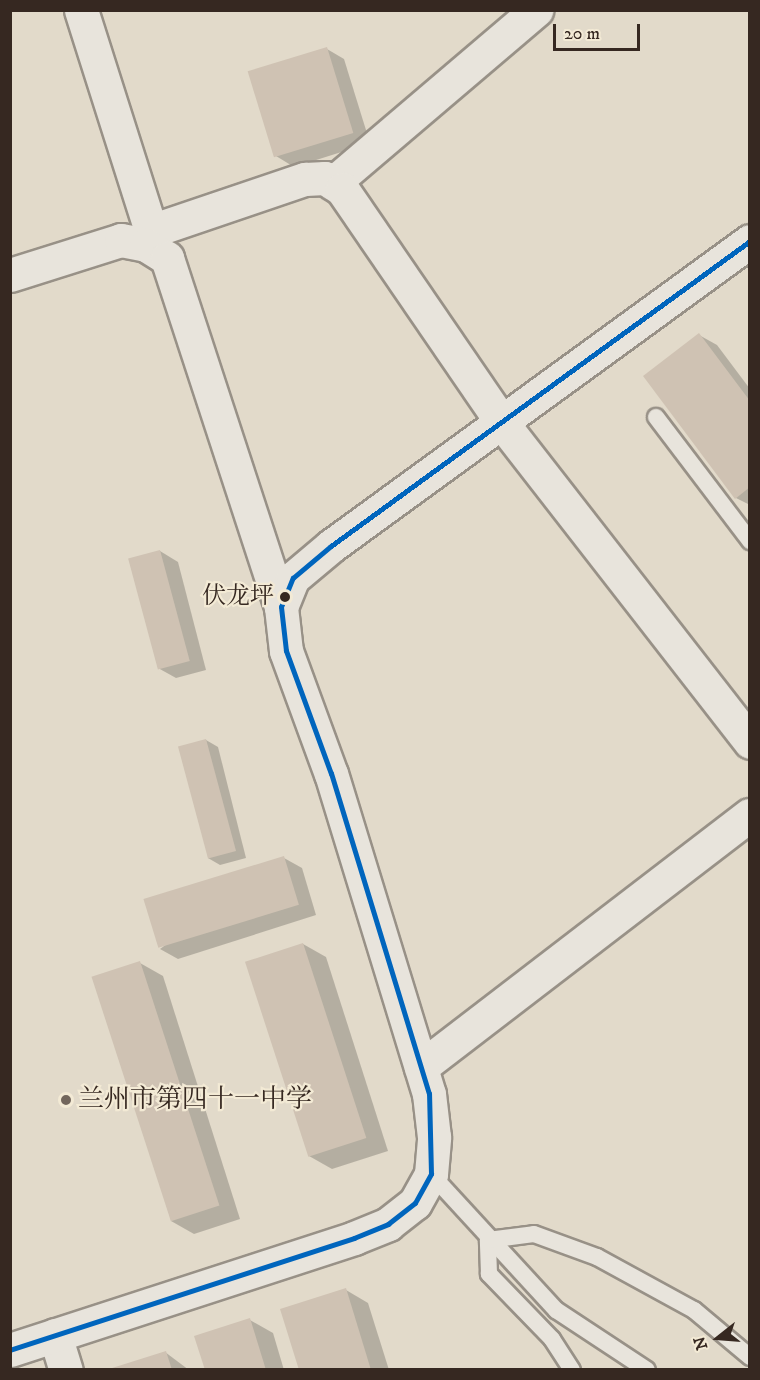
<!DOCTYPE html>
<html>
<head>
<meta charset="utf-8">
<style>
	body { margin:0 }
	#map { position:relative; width:760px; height:1380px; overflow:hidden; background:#e2daca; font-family:"IM FELL DW Pica","Noto Serif SC",serif }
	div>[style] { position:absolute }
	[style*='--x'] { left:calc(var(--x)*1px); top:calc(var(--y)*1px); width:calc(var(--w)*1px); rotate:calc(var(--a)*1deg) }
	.shadow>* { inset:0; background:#0003 }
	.building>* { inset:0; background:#cfc2b3; transform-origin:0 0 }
	.roads { filter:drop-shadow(2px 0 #989187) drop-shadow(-2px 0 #989187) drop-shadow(0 2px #989187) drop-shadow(0 -2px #989187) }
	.lane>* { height:16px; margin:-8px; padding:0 8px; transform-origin:8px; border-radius:8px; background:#e8e4dc }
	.street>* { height:33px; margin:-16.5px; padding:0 16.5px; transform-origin:16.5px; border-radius:16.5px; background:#e8e4dc }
	.secondary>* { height:33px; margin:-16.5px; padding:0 16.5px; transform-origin:16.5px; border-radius:16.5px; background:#e8e4dc }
	.bus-1>* { height:4.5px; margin:-2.25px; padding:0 2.25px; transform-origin:2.25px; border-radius:2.25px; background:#0065bd }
	.dots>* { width:16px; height:16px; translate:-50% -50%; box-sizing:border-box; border:3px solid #f3ead5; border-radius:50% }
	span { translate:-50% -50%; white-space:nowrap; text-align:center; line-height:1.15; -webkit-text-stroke:4.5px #f3ead5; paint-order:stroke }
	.bus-label { font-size:24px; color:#362821 }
	.right { translate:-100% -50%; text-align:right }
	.poi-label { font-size:26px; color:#362821 }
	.left { translate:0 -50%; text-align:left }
	.frame { position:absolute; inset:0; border:12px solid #362821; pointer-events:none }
	.north { position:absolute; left:688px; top:1308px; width:60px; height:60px; -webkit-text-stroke:4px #f3ead5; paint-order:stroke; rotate:253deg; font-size:16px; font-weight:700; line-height:24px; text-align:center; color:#362821 }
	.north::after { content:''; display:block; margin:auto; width:21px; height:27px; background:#362821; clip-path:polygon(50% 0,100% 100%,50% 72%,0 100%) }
	.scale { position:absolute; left:553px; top:24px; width:87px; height:27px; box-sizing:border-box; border:3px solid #362821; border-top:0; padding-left:8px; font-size:18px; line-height:21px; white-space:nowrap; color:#362821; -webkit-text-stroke:4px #f3ead5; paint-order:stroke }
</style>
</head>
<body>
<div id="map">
	<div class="shadow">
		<i style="clip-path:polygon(327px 49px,344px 59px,370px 143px,294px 167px,276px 156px)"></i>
		<i style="clip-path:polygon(699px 335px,717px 345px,750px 389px,750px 505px,736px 498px)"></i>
		<i style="clip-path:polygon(160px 551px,178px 562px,206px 670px,176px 678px,158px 668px)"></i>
		<i style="clip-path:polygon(206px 740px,218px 747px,246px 858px,220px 865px,208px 858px)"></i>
		<i style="clip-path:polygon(284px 858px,302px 868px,316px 915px,178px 959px,160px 949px)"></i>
		<i style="clip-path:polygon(303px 944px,326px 957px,388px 1151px,332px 1169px,309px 1156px)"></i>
		<i style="clip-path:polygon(140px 963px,163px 976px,240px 1219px,194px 1234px,171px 1221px)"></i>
		<i style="clip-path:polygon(346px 1290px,368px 1303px,389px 1370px,301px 1370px)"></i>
		<i style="clip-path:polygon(250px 1320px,273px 1333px,284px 1370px,206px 1370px)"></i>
		<i style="clip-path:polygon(165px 1352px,189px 1370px,113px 1370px)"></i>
	</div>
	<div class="building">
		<i style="left:327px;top:47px;width:90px;height:83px;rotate:73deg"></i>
		<i style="clip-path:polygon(699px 333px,750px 401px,750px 487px,735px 499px,643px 376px)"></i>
		<i style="left:160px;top:550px;width:115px;height:33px;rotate:75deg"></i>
		<i style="left:206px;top:739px;width:116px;height:29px;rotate:75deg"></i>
		<i style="left:284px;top:856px;width:51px;height:147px;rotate:73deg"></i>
		<i style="left:303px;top:943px;width:205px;height:61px;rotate:72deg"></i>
		<i style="left:140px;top:961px;width:257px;height:51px;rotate:72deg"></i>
		<i style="clip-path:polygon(346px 1288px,371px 1370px,299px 1370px,280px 1309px)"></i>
		<i style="clip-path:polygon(250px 1318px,266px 1370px,205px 1370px,194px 1336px)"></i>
		<i style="clip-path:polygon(166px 1351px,172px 1370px,109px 1370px,109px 1369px)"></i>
	</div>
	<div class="roads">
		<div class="lane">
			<i style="--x:656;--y:417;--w:156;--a:52.8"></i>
			<i style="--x:431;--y:1174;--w:185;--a:47.4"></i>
			<i style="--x:556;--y:1310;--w:109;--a:33.4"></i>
			<i style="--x:572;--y:1370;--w:37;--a:-123"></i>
			<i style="--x:552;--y:1339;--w:91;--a:-134.1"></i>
			<i style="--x:489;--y:1274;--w:34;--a:-92"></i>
			<i style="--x:488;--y:1240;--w:46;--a:-7.4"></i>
			<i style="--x:534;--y:1234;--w:67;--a:20.1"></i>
			<i style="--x:597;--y:1257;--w:111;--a:28.7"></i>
			<i style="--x:694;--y:1310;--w:73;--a:40"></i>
		</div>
		<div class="street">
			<i style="--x:81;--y:10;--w:232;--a:72.4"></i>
			<i style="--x:333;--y:183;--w:267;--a:-40.4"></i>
			<i style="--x:146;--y:245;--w:15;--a:-70"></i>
			<i style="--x:151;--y:231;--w:163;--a:-18.7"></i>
			<i style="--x:305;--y:179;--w:20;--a:-3"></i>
			<i style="--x:325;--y:178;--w:20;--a:33"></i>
			<i style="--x:342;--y:189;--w:283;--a:55.6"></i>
			<i style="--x:502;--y:423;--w:404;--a:52.1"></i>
			<i style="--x:10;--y:275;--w:116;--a:-17.5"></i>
			<i style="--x:121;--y:240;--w:25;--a:11"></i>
			<i style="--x:146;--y:245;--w:25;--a:32"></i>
			<i style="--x:167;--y:258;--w:367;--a:71.9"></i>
			<i style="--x:421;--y:1067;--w:414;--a:-37.5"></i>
			<i style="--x:55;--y:1335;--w:37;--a:73"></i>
		</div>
		<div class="secondary">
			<i style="--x:10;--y:1350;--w:362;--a:-18"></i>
			<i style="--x:354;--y:1238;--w:37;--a:-22"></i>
			<i style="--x:388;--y:1224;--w:34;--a:-38"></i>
			<i style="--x:415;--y:1203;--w:33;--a:-61"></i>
			<i style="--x:431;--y:1174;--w:37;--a:-85"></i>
			<i style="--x:434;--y:1137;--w:43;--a:-96.6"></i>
			<i style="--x:429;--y:1094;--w:335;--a:-107"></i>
			<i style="--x:331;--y:774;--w:131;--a:-110.1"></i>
			<i style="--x:286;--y:651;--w:44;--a:-96.5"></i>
			<i style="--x:281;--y:607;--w:31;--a:-68"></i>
			<i style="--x:293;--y:578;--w:50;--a:-40.1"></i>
			<i style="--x:331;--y:546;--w:518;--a:-36.05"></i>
		</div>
	</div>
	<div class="bus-1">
		<i style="--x:10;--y:1350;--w:362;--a:-18"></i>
		<i style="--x:354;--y:1238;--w:37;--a:-22"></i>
		<i style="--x:388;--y:1224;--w:34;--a:-38"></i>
		<i style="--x:415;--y:1203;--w:33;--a:-61"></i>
		<i style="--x:431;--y:1174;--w:80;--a:-91.4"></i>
		<i style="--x:429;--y:1094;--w:335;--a:-107"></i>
		<i style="--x:331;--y:774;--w:131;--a:-110.1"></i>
		<i style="--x:286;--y:651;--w:44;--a:-96.5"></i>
		<i style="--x:281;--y:607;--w:31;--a:-68"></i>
		<i style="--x:293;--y:578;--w:50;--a:-40.1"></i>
		<i style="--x:331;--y:546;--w:518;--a:-36.05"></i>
	</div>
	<div class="dots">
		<i style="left:285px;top:597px;background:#362821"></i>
		<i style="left:66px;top:1100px;background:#72665c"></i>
	</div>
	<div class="bus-label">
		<span class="right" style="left:274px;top:597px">伏龙坪</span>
	</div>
	<div class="poi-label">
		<span class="left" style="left:78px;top:1100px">兰州市第四十一中学</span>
	</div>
	<div class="frame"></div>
	<div class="north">N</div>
	<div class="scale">20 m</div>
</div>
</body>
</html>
